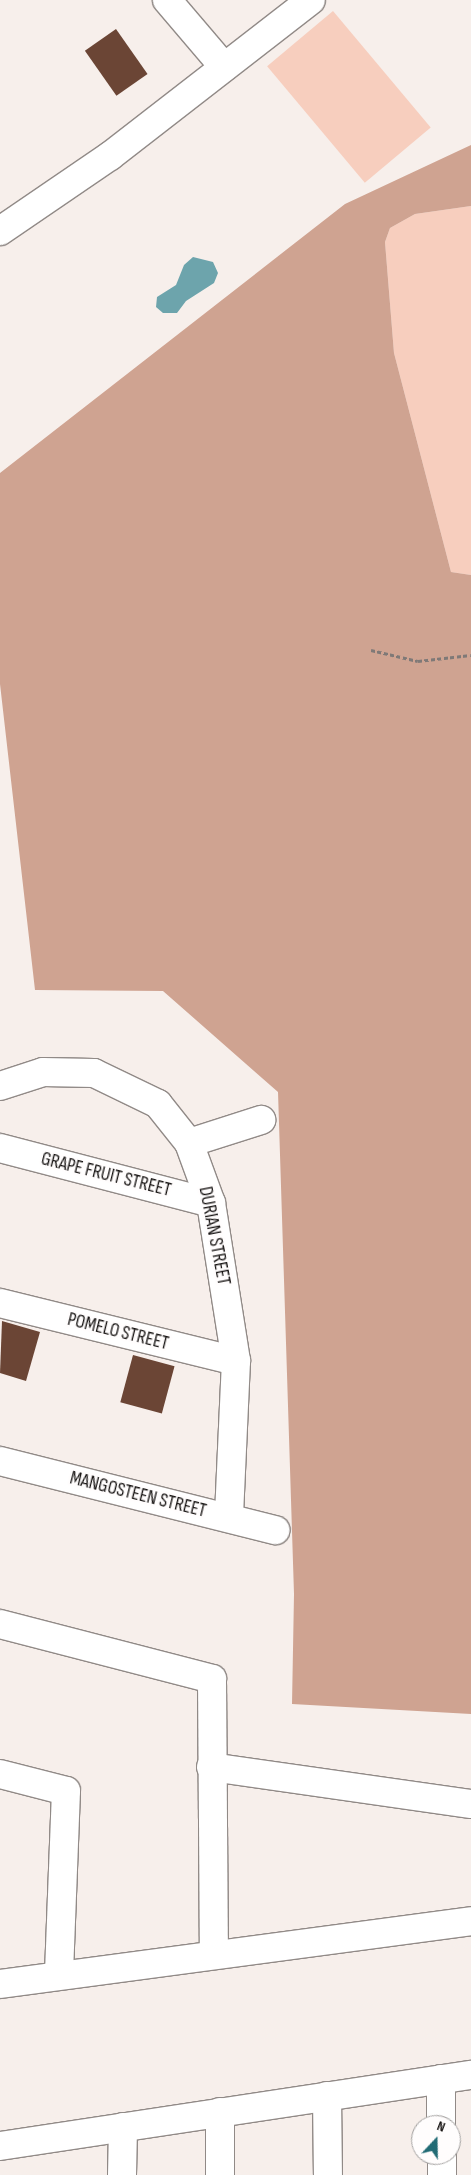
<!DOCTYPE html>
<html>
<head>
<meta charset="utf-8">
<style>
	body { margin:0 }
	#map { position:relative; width:471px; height:2175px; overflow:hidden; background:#f7efeb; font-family:"Sofia Sans Condensed",sans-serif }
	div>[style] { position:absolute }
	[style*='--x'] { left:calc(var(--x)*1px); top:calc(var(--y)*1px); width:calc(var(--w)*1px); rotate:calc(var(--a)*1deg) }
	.green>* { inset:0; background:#f7cebe; transform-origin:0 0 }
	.forest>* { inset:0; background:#cfa391 }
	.water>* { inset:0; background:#6da4ac }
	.building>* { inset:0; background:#6b4535; transform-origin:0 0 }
	.path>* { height:3px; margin-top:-1.5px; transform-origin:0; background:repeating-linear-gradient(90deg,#7f7977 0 4px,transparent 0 6.5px) }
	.roads { filter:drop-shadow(1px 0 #918a87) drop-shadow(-1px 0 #918a87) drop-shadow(0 1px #918a87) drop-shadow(0 -1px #918a87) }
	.minor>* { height:28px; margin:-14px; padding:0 14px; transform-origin:14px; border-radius:14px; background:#fff }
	span { translate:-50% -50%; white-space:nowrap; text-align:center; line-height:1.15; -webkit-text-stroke:5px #fffdfd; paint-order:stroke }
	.street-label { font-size:19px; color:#141110 }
	.north { position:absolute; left:411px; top:2115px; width:50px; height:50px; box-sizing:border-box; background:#fffdfd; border:1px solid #a19f9e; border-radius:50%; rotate:21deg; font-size:14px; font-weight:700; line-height:20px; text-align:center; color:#141110 }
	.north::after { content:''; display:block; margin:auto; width:18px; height:22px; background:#216b75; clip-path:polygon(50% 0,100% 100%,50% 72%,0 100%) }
</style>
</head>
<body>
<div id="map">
	<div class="green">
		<i style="left:333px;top:11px;width:152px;height:86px;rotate:50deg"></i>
		<i style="clip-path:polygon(471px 206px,471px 575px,451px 572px,394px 353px,385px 242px,390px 228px,415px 214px)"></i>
	</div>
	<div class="forest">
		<i style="clip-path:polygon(471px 145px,471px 206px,415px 214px,390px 228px,385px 242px,394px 353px,451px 572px,471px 575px,471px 1714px,292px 1704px,294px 1594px,278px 1092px,163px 991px,35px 990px,0 684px,0 473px,345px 204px)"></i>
	</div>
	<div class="water">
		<i style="clip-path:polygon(193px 257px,213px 262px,218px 273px,214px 283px,186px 301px,177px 313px,163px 313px,156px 307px,157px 297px,176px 285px,184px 265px)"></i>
	</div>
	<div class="building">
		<i style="left:116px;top:29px;width:55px;height:38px;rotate:55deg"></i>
		<i style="clip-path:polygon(2px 1321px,40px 1332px,26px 1381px,0 1373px)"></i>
		<i style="left:133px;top:1355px;width:43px;height:49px;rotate:15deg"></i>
	</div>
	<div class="path">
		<i style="--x:371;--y:650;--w:48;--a:13.2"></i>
		<i style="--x:418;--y:661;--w:53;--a:-6.5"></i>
	</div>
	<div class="roads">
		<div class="minor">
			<i style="--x:167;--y:0;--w:88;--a:49.6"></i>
			<i style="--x:0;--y:231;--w:133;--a:-34.3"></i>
			<i style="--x:110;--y:156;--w:254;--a:-37.8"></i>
			<i style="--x:0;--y:1086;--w:45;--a:-18"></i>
			<i style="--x:43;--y:1072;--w:51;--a:1.1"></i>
			<i style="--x:94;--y:1073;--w:71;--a:25.8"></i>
			<i style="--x:158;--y:1104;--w:50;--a:51.5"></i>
			<i style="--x:189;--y:1143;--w:64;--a:69.9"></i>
			<i style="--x:211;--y:1203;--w:160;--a:81"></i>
			<i style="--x:236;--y:1361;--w:157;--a:92.6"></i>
			<i style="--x:189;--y:1143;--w:76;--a:-17.7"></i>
			<i style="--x:0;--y:1148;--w:218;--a:14.6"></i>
			<i style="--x:0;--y:1303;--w:243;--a:13.8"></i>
			<i style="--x:0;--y:1461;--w:284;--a:14.1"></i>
			<i style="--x:0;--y:1624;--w:219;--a:14.5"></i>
			<i style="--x:212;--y:1679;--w:274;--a:89.6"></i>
			<i style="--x:211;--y:1767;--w:263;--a:8.1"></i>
			<i style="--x:0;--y:1774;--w:68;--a:14.4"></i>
			<i style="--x:66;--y:1791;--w:183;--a:92.2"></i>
			<i style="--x:0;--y:1984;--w:475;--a:-7.6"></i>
			<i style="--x:441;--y:2079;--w:46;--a:90"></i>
			<i style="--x:327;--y:2096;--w:79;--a:89.3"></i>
			<i style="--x:220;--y:2112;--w:63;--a:90"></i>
			<i style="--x:0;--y:2146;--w:476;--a:-8.6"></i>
			<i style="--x:442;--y:2155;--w:20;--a:90"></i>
			<i style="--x:122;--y:2175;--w:48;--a:-88.8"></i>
		</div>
	</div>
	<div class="street-label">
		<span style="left:106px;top:1175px;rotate:14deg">GRAPE FRUIT STREET</span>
		<span style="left:214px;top:1236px;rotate:79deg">DURIAN STREET</span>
		<span style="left:118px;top:1332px;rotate:14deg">POMELO STREET</span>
		<span style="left:138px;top:1495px;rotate:14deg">MANGOSTEEN STREET</span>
	</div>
	<div class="north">N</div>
</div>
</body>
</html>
